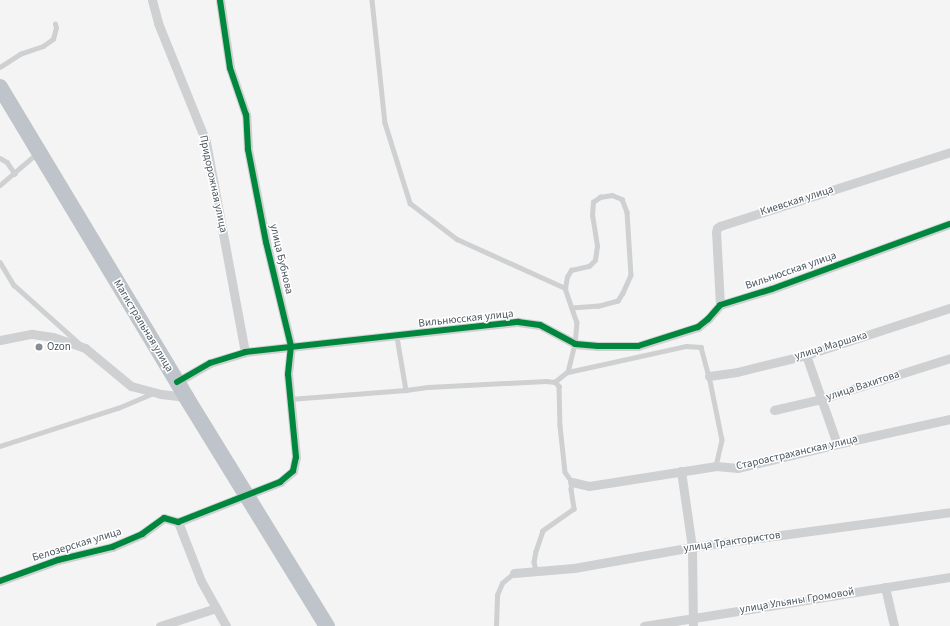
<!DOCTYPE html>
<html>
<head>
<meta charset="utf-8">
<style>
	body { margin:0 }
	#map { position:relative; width:950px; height:626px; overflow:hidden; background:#f4f4f4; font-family:"Source Sans 3",sans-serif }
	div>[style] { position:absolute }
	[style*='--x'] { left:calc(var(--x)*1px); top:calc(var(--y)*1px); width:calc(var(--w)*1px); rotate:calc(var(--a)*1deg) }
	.lane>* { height:4.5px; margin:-2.25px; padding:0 2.25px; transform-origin:2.25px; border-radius:2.25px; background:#ced0d2 }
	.street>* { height:9px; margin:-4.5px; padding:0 4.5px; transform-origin:4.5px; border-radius:4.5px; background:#ced0d2 }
	.highway>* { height:16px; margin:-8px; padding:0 8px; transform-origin:8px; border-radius:8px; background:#bec4c9 }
	.cycleway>* { height:6px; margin:-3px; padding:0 3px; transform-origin:3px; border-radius:3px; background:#00873e }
	.dots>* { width:11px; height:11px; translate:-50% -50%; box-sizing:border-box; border:2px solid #fff; border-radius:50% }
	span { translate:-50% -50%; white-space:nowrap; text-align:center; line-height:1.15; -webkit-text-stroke:3px #fff; paint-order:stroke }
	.street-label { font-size:11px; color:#4a5661 }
	.poi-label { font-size:11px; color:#4a5661 }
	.left { translate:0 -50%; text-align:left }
</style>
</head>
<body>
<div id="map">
	<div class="lane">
		<i style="--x:372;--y:0;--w:124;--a:84"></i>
		<i style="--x:385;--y:123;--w:84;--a:72.6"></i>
		<i style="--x:410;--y:203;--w:59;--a:37.5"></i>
		<i style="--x:457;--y:239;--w:119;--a:24.4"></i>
		<i style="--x:565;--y:288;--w:36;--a:71"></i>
		<i style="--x:577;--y:322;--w:22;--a:95"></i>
		<i style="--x:575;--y:344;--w:29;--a:104"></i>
		<i style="--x:568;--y:372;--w:16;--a:142"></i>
		<i style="--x:555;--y:382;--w:6;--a:45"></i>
		<i style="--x:559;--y:386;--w:40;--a:88.6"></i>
		<i style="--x:560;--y:426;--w:46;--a:83.8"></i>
		<i style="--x:565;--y:472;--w:12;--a:55"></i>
		<i style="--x:572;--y:482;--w:7;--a:98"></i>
		<i style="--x:571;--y:489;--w:20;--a:81"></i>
		<i style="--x:574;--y:509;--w:38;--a:145"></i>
		<i style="--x:543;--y:531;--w:21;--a:109"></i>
		<i style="--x:536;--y:551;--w:11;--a:100"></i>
		<i style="--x:534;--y:562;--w:8;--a:76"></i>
		<i style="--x:0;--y:67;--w:24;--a:-33"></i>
		<i style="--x:20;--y:54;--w:24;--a:-19"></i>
		<i style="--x:43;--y:46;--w:12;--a:-35"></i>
		<i style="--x:53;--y:39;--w:11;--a:-75"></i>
		<i style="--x:56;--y:28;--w:4;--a:-104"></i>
		<i style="--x:0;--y:158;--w:8;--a:30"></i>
		<i style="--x:7;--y:162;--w:14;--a:56"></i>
		<i style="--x:0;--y:185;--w:48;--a:-40.7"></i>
		<i style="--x:0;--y:262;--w:27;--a:59"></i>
		<i style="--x:14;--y:285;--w:89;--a:41.8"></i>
		<i style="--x:565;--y:288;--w:11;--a:-80"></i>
		<i style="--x:567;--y:277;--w:8;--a:-60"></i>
		<i style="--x:571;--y:270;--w:18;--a:-13"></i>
		<i style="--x:589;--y:266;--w:8;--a:-45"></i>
		<i style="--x:595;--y:260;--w:14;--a:-82"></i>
		<i style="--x:597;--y:246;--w:30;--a:-99"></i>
		<i style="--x:592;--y:216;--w:14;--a:-86"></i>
		<i style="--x:593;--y:202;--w:9;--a:-36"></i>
		<i style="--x:600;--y:197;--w:12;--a:-9"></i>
		<i style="--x:612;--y:195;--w:11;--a:22"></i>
		<i style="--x:622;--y:199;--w:14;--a:69"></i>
		<i style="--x:627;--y:212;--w:63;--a:86.4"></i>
		<i style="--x:631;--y:275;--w:20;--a:114"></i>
		<i style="--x:623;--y:293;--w:9;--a:122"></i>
		<i style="--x:618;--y:301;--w:20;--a:165"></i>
		<i style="--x:599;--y:306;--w:27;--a:176"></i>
		<i style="--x:397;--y:337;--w:54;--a:80.4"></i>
		<i style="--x:568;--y:372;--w:121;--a:-12.4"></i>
		<i style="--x:686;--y:346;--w:15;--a:4"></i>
		<i style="--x:701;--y:347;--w:30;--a:75"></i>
		<i style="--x:709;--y:376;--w:65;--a:78.5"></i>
		<i style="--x:722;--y:440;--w:27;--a:103"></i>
		<i style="--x:290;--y:399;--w:116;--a:-4.4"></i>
		<i style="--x:406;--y:390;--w:22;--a:-8"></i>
		<i style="--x:428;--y:387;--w:118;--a:-2.9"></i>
		<i style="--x:546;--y:381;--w:9;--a:6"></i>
		<i style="--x:0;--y:446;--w:124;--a:-17.9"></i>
		<i style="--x:118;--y:408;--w:38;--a:-23"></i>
		<i style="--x:496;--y:626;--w:31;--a:-88"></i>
		<i style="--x:497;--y:595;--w:13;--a:-67"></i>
		<i style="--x:502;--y:583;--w:16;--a:-40"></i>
	</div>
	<div class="street">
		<i style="--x:152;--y:0;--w:24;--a:75"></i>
		<i style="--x:158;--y:23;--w:128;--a:68"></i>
		<i style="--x:206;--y:142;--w:214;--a:79.5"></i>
		<i style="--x:720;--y:305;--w:73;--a:-93.1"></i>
		<i style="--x:716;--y:232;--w:4;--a:-76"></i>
		<i style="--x:717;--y:228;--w:4;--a:-34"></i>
		<i style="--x:720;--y:226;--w:242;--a:-17.8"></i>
		<i style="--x:0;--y:340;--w:33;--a:-11"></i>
		<i style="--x:32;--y:334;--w:21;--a:8"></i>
		<i style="--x:53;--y:337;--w:34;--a:19"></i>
		<i style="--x:85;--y:348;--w:60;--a:39.6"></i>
		<i style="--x:131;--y:386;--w:31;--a:15"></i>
		<i style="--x:161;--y:394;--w:25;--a:7"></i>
		<i style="--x:806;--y:355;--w:94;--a:70.8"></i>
		<i style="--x:709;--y:376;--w:28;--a:-8"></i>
		<i style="--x:737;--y:372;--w:71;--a:-13.8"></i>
		<i style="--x:806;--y:355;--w:151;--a:-18.1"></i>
		<i style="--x:177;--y:382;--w:38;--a:-30"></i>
		<i style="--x:210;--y:363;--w:37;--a:-17"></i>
		<i style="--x:245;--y:352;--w:275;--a:-6.3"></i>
		<i style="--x:518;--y:322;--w:22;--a:8"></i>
		<i style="--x:540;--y:325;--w:40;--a:28"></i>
		<i style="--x:575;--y:344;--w:23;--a:5"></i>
		<i style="--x:598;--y:346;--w:40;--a:0"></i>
		<i style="--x:638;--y:346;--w:63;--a:-17.6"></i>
		<i style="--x:698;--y:327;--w:13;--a:-39"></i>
		<i style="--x:708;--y:319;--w:18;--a:-49"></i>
		<i style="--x:720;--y:305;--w:54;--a:-17.1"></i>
		<i style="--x:772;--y:289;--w:189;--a:-20.1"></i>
		<i style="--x:774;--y:410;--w:48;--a:-13.2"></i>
		<i style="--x:821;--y:399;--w:135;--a:-17.6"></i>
		<i style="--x:681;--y:471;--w:77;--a:81.8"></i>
		<i style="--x:692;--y:547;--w:79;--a:89.3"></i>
		<i style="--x:572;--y:482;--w:17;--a:13"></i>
		<i style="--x:589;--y:486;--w:129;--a:-8.9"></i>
		<i style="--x:716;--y:466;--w:22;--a:5"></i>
		<i style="--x:738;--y:468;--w:102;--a:-13.6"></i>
		<i style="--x:837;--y:444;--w:116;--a:-12.5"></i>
		<i style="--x:178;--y:522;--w:63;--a:68.7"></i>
		<i style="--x:201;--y:581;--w:51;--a:60.9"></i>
		<i style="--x:514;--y:573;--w:60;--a:-4.8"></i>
		<i style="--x:574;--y:568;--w:120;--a:-10.1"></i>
		<i style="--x:692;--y:547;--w:260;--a:-7.7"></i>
		<i style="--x:0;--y:581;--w:62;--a:-19.9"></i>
		<i style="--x:58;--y:560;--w:56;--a:-13.5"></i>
		<i style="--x:112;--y:547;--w:33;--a:-23"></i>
		<i style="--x:142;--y:534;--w:27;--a:-36"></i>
		<i style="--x:164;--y:518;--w:15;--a:16"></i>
		<i style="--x:178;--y:522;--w:110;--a:-21.4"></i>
		<i style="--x:280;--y:482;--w:17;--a:-40"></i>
		<i style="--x:293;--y:471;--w:14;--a:-78"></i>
		<i style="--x:296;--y:457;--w:83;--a:-95.5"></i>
		<i style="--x:288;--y:374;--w:28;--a:-84"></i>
		<i style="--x:291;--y:346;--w:107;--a:-103.5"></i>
		<i style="--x:266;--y:242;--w:95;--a:-101"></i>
		<i style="--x:248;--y:149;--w:34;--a:-93"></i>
		<i style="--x:246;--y:115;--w:50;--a:-108.8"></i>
		<i style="--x:230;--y:68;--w:69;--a:-98.4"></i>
		<i style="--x:885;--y:587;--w:40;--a:77"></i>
		<i style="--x:160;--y:626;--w:59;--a:-17.8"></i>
		<i style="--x:644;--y:626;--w:310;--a:-9.1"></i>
	</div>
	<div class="highway">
		<i style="--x:0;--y:87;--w:362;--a:59"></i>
		<i style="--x:186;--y:397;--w:269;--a:58.4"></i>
	</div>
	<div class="cycleway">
		<i style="--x:177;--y:382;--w:38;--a:-30"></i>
		<i style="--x:210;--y:363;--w:37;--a:-17"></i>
		<i style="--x:245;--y:352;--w:275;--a:-6.3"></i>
		<i style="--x:518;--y:322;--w:22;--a:8"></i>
		<i style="--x:540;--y:325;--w:40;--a:28"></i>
		<i style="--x:575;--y:344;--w:23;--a:5"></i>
		<i style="--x:598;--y:346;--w:40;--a:0"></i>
		<i style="--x:638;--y:346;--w:63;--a:-17.6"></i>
		<i style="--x:698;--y:327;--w:13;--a:-39"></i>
		<i style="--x:708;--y:319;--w:18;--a:-49"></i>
		<i style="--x:720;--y:305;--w:54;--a:-17.1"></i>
		<i style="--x:772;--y:289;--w:189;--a:-20.1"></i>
		<i style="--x:0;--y:581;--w:62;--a:-19.9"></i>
		<i style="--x:58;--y:560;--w:56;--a:-13.5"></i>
		<i style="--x:112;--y:547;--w:33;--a:-23"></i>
		<i style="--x:142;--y:534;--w:27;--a:-36"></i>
		<i style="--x:164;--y:518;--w:15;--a:16"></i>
		<i style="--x:178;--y:522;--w:110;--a:-21.4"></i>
		<i style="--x:280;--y:482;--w:17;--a:-40"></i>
		<i style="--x:293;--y:471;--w:14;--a:-78"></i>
		<i style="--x:296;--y:457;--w:83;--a:-95.5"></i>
		<i style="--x:288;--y:374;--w:28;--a:-84"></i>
		<i style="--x:291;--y:346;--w:107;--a:-103.5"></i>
		<i style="--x:266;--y:242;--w:95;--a:-101"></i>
		<i style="--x:248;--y:149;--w:34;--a:-93"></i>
		<i style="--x:246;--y:115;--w:50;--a:-108.8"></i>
		<i style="--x:230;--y:68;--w:69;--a:-98.4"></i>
	</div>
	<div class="dots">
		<i style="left:39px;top:347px;background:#868d94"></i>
	</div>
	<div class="street-label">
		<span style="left:213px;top:184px;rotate:78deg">Придорожная улица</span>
		<span style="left:797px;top:201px;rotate:-18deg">Киевская улица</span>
		<span style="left:281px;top:259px;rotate:77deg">улица Бубнова</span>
		<span style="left:791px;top:271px;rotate:-19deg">Вильнюсская улица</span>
		<span style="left:466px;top:319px;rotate:-6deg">Вильнюсская улица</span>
		<span style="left:143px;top:326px;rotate:59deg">Магистральная улица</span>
		<span style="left:831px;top:346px;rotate:-17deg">улица Маршака</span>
		<span style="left:863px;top:386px;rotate:-18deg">улица Вахитова</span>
		<span style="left:797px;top:453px;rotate:-13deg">Староастраханская улица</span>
		<span style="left:732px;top:542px;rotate:-8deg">улица Трактористов</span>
		<span style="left:77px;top:545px;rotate:-17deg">Белозерская улица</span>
		<span style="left:797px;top:601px;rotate:-9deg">улица Ульяны Громовой</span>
	</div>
	<div class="poi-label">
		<span class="left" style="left:47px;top:347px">Ozon</span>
	</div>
</div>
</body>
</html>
